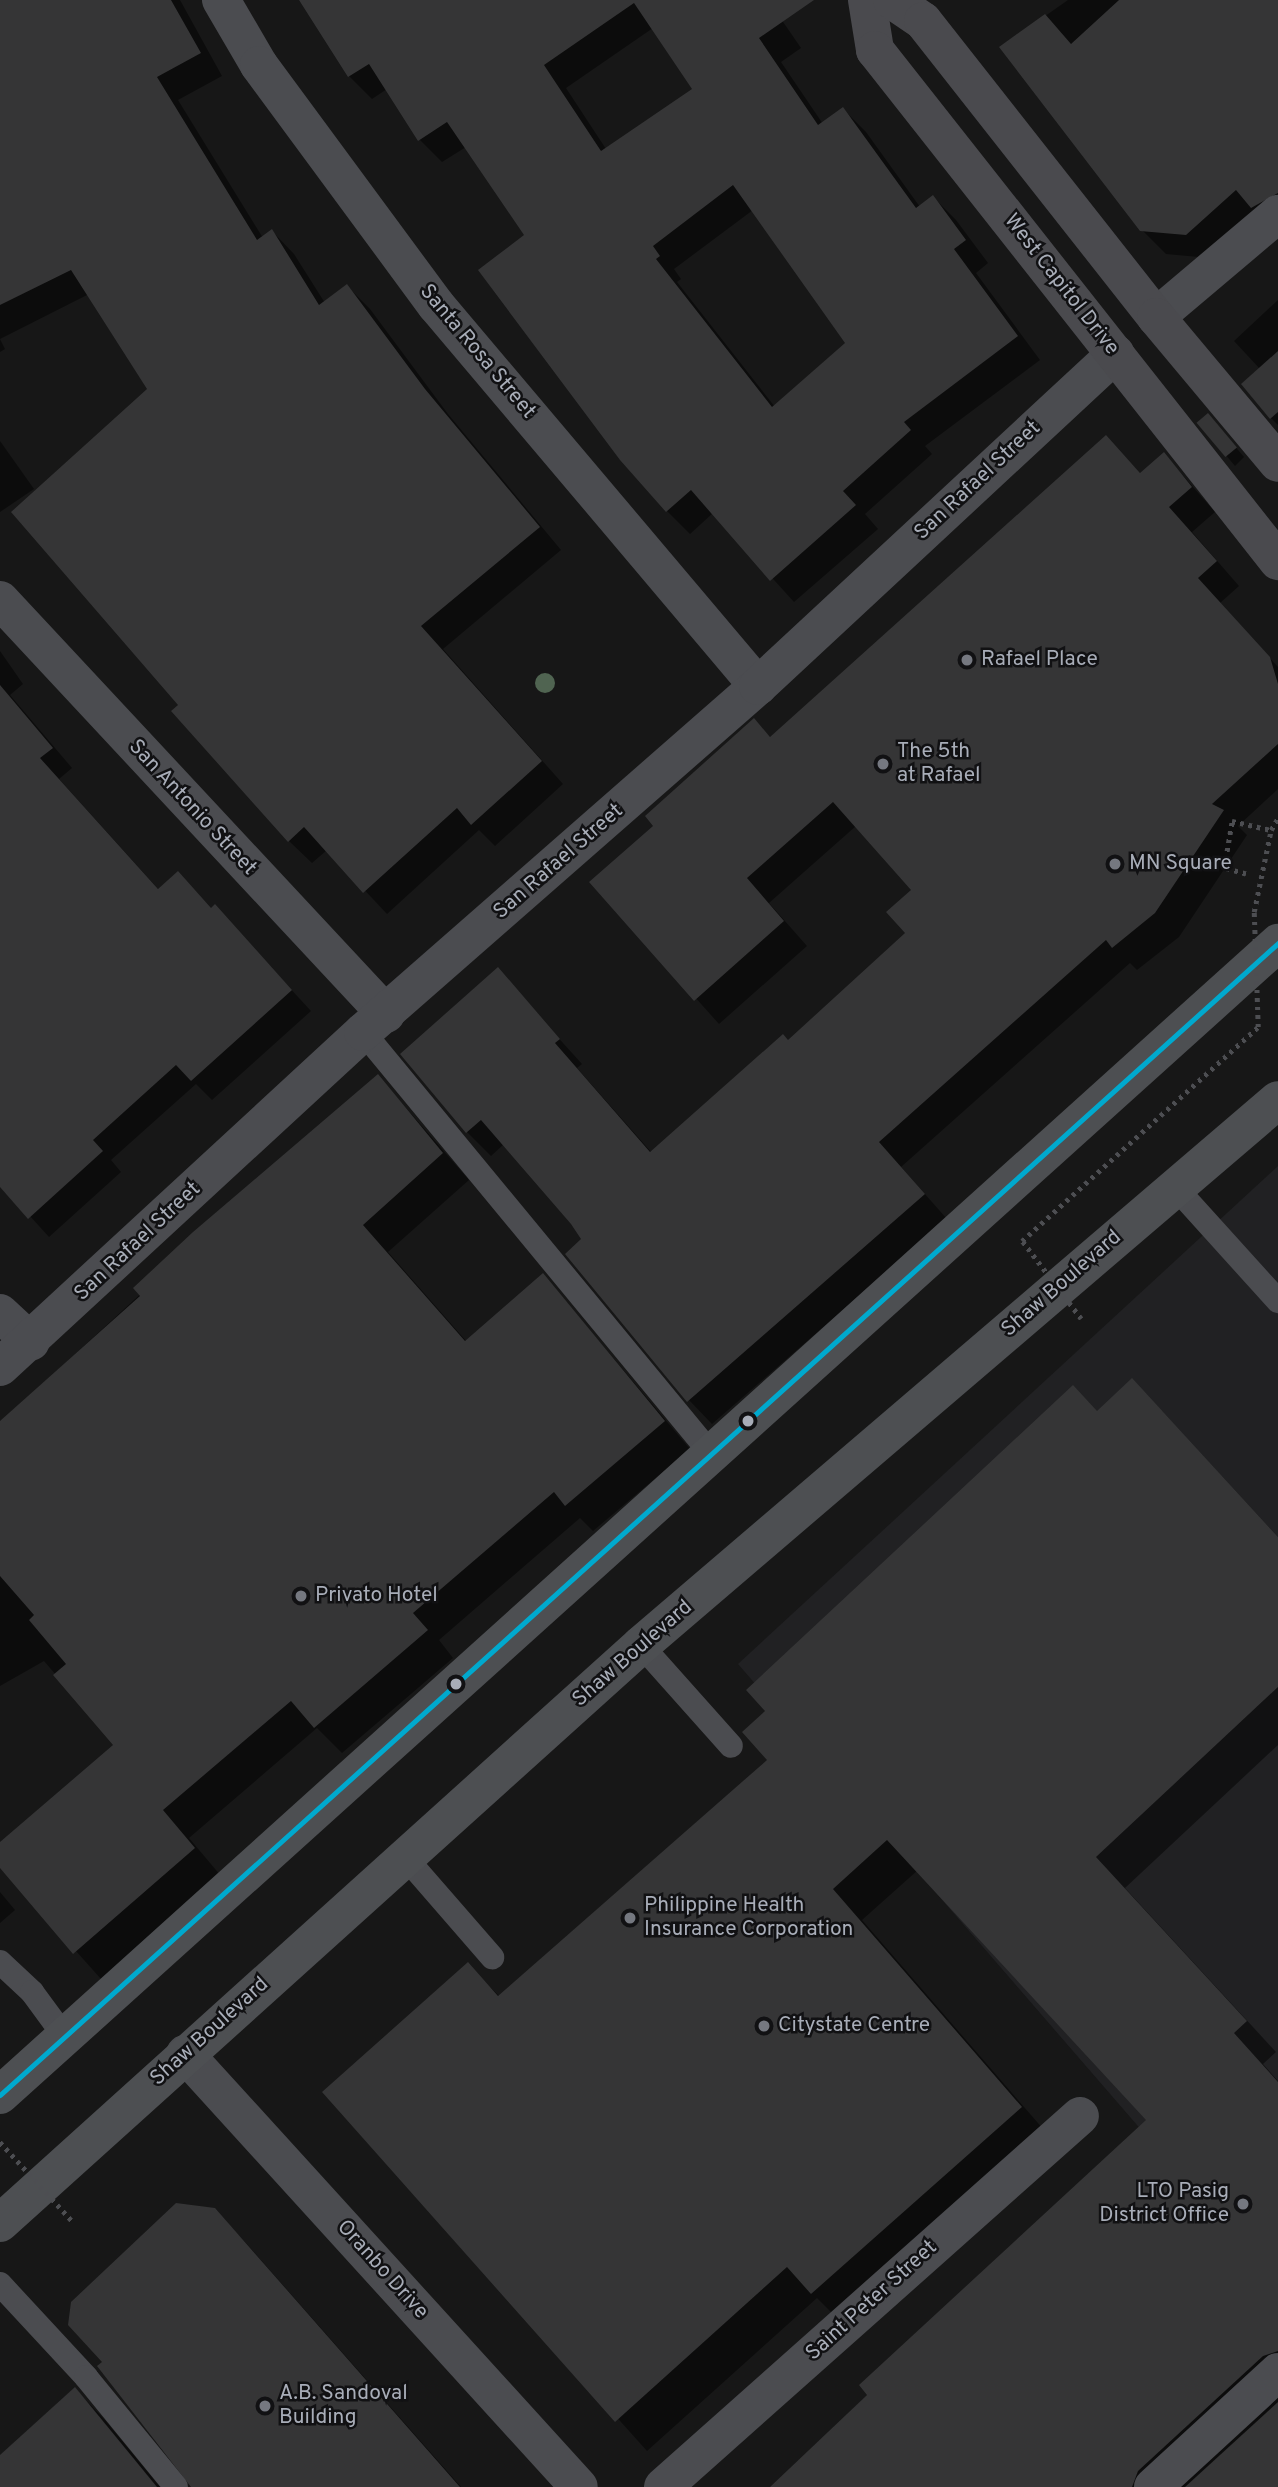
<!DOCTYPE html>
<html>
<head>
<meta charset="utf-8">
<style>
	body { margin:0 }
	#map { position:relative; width:1278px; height:2487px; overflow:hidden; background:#171717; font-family:Overpass,sans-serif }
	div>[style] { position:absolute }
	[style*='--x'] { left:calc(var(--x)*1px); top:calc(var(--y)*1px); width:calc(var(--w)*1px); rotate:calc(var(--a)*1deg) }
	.built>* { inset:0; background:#212123 }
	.shadow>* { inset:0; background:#0007 }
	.building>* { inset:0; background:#353536; transform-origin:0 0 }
	.path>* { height:4.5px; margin-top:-2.25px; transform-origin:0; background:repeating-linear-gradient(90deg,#4d4e52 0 3.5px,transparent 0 8.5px) }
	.lane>* { height:24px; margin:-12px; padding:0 12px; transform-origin:12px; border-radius:12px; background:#4b4c50 }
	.street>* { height:38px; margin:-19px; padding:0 19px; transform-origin:19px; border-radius:19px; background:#4b4c50 }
	.secondary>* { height:38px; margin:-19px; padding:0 19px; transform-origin:19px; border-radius:19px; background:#4a4a4e }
	.primary>* { height:38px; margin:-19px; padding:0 19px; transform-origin:19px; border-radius:19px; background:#4d4f52 }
	.path-bridge>* { height:4.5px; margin-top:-2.25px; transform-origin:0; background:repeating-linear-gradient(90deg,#4d4e52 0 3.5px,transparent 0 8.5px) }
	.bus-1>* { height:5px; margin:-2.5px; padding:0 2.5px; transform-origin:2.5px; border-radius:2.5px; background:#00a9ce }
	.trees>* { width:20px; height:20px; margin:-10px; border-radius:50%; background:#506451 }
	.dots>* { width:19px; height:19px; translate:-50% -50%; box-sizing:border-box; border:4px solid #111113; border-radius:50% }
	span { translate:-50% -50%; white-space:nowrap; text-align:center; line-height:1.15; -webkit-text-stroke:5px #111113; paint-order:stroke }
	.street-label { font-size:21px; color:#a8adb8 }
	.poi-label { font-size:21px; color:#a8adb8 }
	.left { translate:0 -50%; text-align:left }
	.right { translate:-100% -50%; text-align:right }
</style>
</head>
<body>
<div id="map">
	<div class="built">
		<i style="clip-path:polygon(1278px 1166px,1278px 2288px,738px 1664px)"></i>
	</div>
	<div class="shadow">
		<i style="clip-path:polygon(0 0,180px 0,222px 76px,178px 100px,263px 238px,272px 231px,294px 254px,325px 303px,347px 286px,370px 309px,448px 414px,561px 550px,443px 649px,563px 784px,495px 846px,479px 830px,387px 914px,327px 850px,312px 863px,289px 841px,181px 705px,149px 389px,89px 294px,0 339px,5px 349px,0 352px)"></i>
		<i style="clip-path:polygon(evenodd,300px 0,768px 0,801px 48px,781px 62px,823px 124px,843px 109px,866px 132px,920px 207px,933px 197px,956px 220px,988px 263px,976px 273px,1040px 360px,925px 446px,932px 454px,865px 514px,878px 529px,794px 602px,713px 513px,690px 534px,667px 511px,526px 235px,466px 147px,442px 162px,419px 139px,387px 89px,372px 99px,349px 76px,300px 0,653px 28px,694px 90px,606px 149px,566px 88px,653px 28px,300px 0,753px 210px,847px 343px,775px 407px,677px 282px,681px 279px,674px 269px,753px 210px)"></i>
		<i style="clip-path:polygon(1068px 0,1278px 0,1278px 197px,1210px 258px,1166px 254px,1142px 230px,1001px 47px)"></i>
		<i style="clip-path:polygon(1278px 300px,1278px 425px,1271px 418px,1260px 369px,1234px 341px)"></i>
		<i style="clip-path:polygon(1199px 423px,1216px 424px,1244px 457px,1235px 466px)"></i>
		<i style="clip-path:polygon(1106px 437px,1141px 474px,1164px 454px,1215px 512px,1192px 532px,1239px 586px,1220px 603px,1278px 667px,1278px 789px,1238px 826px,1247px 835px,1179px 937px,1137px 970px,1130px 963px,901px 1167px,947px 1219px,712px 1424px,689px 1400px,572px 1223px,504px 1144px,491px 1156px,467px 1132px,497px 970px,582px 1064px,577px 1068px,652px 1153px,788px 1042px,908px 933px,914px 890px,856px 826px,769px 903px,807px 946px,719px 1024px,592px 882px,655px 826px,754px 721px,771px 738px)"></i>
		<i style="clip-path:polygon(0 441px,34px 489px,0 512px)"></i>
		<i style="clip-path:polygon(0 651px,23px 684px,10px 695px,72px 768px,59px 779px,159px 890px,212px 910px,215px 907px,311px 1011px,212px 1100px,196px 1084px,111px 1160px,121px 1172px,49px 1237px,0 1183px)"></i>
		<i style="clip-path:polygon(378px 1076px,469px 1180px,388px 1252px,467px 1342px,543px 1275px,690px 1449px,593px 1531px,580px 1518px,439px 1640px,453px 1658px,342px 1753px,317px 1728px,189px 1838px,221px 1876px,101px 1979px,0 1866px,0 1844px,116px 1745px,44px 1661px,0 1686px,0 1423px)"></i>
		<i style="clip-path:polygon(1162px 1411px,1278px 1537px,1278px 1745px,1125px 1888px,1276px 2052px,1263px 2064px,1278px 2081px,1278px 2487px,773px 2487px,1148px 2120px,918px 1870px,862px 1920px,1051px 2138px,842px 2323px,817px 2298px,647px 2451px,325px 2092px,467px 1964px,500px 1997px,770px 1760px,1098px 1413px)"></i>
		<i style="clip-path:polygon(0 1892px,15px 1910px,0 1923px)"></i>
		<i style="clip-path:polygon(214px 2210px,245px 2242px,461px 2487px,191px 2487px)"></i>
		<i style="clip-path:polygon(75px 2389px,105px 2420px,160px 2487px,0 2487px,0 2457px)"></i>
	</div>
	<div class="building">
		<i style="clip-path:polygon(0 0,171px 0,201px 53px,157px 77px,257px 240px,272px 229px,319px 305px,347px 284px,425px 389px,540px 527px,421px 626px,542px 761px,471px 825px,457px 808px,363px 893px,304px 827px,288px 842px,171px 711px,178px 705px,11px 512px,147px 389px,71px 270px,0 305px)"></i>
		<i style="clip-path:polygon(evenodd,299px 0,814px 0,759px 38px,818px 125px,843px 107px,916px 208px,933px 195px,966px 240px,954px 249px,1018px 336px,904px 422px,911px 430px,843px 491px,856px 505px,770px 581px,691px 490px,666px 512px,620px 460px,478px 270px,524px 235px,447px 122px,418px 141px,369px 64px,348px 77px,299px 0,634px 3px,692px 89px,601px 151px,544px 65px,634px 3px,299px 0,733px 185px,845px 343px,772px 407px,656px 259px,660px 256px,653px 246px,733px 185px)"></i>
		<i style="clip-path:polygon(1119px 0,1278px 0,1278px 193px,1251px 208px,1236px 190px,1186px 235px,1140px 231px,999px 47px,1045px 14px,1071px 44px)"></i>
		<i style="clip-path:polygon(1278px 351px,1278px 412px,1270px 419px,1241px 384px)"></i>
		<i style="left:1208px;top:413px;width:45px;height:15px;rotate:50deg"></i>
		<i style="clip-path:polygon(1106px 435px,1140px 473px,1164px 452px,1192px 487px,1169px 507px,1217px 561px,1198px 578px,1270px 657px,1278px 684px,1278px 744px,1212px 804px,1224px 810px,1155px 913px,1112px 948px,1106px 940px,879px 1142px,925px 1194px,687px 1402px,565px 1254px,581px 1239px,571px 1224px,481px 1120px,466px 1133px,400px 1054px,498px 967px,560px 1039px,555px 1043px,650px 1152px,783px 1034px,788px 1040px,905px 933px,886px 912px,911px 890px,833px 802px,747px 878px,784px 921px,694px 1001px,589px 882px,653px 826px,645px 816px,754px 718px,770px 737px)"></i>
		<i style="clip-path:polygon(0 685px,53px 748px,40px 758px,158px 889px,178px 871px,211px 908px,215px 904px,292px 990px,191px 1081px,176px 1065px,93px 1140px,103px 1151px,28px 1219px,0 1187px)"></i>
		<i style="clip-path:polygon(378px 1074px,443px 1153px,363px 1225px,465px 1341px,543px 1273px,665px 1421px,565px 1506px,554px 1492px,413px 1613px,428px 1630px,314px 1728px,291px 1701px,163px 1810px,195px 1848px,73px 1954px,0 1868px,0 1842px,113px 1745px,53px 1675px,66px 1664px,29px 1620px,34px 1615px,0 1576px,0 1421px,140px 1296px,133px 1288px,193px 1232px)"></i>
		<i style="clip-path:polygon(1132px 1378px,1278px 1537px,1278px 1687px,1096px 1857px,1247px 2021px,1234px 2033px,1278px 2082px,1278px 2351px,1263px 2356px,1138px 2471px,1132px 2487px,770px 2487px,867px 2395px,859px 2385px,1146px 2120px,887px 1840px,833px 1889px,1022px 2107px,811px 2294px,787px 2267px,615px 2422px,322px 2092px,468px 1962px,498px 1996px,767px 1760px,742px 1732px,765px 1711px,746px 1690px,1073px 1385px,1097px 1411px)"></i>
		<i style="clip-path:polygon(176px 2203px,215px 2208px,460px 2487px,191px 2487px,97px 2366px,102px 2362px,68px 2325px,71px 2302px)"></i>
		<i style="clip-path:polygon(75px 2387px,157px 2487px,0 2487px,0 2455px)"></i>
		<i style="clip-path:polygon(1278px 2402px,1278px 2487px,1185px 2487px)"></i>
	</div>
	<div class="path">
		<i style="--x:1246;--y:874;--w:23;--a:-165"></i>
		<i style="--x:1224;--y:868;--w:48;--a:-80.3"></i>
		<i style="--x:1232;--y:821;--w:40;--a:13"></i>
		<i style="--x:1271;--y:830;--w:14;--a:-60"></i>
	</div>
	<div class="lane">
		<i style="--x:363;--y:1032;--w:550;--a:50.46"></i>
		<i style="--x:1175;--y:1187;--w:154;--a:47.9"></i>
		<i style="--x:641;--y:1645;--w:135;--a:48.3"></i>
		<i style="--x:405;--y:1857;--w:133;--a:49"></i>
		<i style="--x:0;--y:1962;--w:44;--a:43.2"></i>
		<i style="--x:32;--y:1992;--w:56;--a:53.7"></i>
		<i style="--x:0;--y:2284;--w:127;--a:47.2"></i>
		<i style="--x:86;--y:2377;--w:142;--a:50.7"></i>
	</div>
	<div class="street">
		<i style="--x:221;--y:0;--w:75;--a:59.7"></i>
		<i style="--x:259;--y:65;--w:298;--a:53.6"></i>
		<i style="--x:436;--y:305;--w:499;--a:49.8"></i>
		<i style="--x:1156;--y:317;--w:160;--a:-40.2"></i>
		<i style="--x:0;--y:600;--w:566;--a:47"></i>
		<i style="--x:0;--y:1313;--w:42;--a:43.1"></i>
		<i style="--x:0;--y:1367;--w:494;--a:-42.7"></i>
		<i style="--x:363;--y:1032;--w:525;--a:-41.22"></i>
		<i style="--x:758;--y:686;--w:488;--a:-42.9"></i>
		<i style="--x:185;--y:2054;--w:585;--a:47.7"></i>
		<i style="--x:663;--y:2487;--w:558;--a:-41.66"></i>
		<i style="--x:1153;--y:2487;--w:170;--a:-42.6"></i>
	</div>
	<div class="secondary">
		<i style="--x:867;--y:0;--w:51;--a:80.9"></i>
		<i style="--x:875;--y:50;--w:651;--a:51.74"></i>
		<i style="--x:892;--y:0;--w:37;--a:34"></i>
		<i style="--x:923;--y:21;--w:377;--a:51.8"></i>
		<i style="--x:1156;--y:317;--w:190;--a:50.1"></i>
	</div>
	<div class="primary">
		<i style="--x:0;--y:2095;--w:1721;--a:-42.03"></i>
		<i style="--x:0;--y:2223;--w:863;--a:-42.04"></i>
		<i style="--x:641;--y:1645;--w:838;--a:-40.55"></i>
	</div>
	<div class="path-bridge">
		<i style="--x:1081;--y:1319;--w:98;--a:-127.1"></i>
		<i style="--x:1022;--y:1241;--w:319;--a:-42.2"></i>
		<i style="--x:1258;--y:1027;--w:115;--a:-92"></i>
		<i style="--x:1254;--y:912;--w:84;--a:-78.3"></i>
		<i style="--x:0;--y:2142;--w:108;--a:47.6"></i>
	</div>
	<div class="bus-1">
		<i style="--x:0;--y:2095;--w:1721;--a:-42.03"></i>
	</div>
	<div class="trees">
		<i style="left:545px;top:683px"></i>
	</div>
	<div class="dots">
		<i style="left:967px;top:660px;background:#757880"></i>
		<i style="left:883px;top:764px;background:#757880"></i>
		<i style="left:1115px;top:864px;background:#757880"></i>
		<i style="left:748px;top:1421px;background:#a8adb8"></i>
		<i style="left:301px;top:1596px;background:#757880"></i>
		<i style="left:456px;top:1684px;background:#a8adb8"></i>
		<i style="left:630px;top:1918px;background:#757880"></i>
		<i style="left:764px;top:2026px;background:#757880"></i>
		<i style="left:1243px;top:2204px;background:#757880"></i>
		<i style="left:265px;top:2406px;background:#757880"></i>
	</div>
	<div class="street-label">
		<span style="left:1061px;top:285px;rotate:52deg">West Capitol Drive</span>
		<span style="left:477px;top:352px;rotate:50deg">Santa Rosa Street</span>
		<span style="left:978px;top:481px;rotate:-43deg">San Rafael Street</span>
		<span style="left:192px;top:808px;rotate:47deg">San Antonio Street</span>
		<span style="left:559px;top:862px;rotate:-41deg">San Rafael Street</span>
		<span style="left:138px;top:1242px;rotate:-43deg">San Rafael Street</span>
		<span style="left:1062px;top:1284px;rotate:-41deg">Shaw Boulevard</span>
		<span style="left:633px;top:1654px;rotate:-41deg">Shaw Boulevard</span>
		<span style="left:210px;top:2032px;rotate:-42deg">Shaw Boulevard</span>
		<span style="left:382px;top:2270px;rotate:48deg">Oranbo Drive</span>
		<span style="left:872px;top:2301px;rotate:-42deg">Saint Peter Street</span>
	</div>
	<div class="poi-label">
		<span class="left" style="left:981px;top:660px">Rafael Place</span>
		<span class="left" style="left:897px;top:764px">The 5th<br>at Rafael</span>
		<span class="left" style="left:1129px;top:864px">MN Square</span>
		<span class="left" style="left:315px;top:1596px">Privato Hotel</span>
		<span class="left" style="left:644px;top:1918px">Philippine Health<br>Insurance Corporation</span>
		<span class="left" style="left:778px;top:2026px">Citystate Centre</span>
		<span class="right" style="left:1229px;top:2204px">LTO Pasig<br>District Office</span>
		<span class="left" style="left:279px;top:2406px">A.B. Sandoval<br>Building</span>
	</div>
</div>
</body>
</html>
